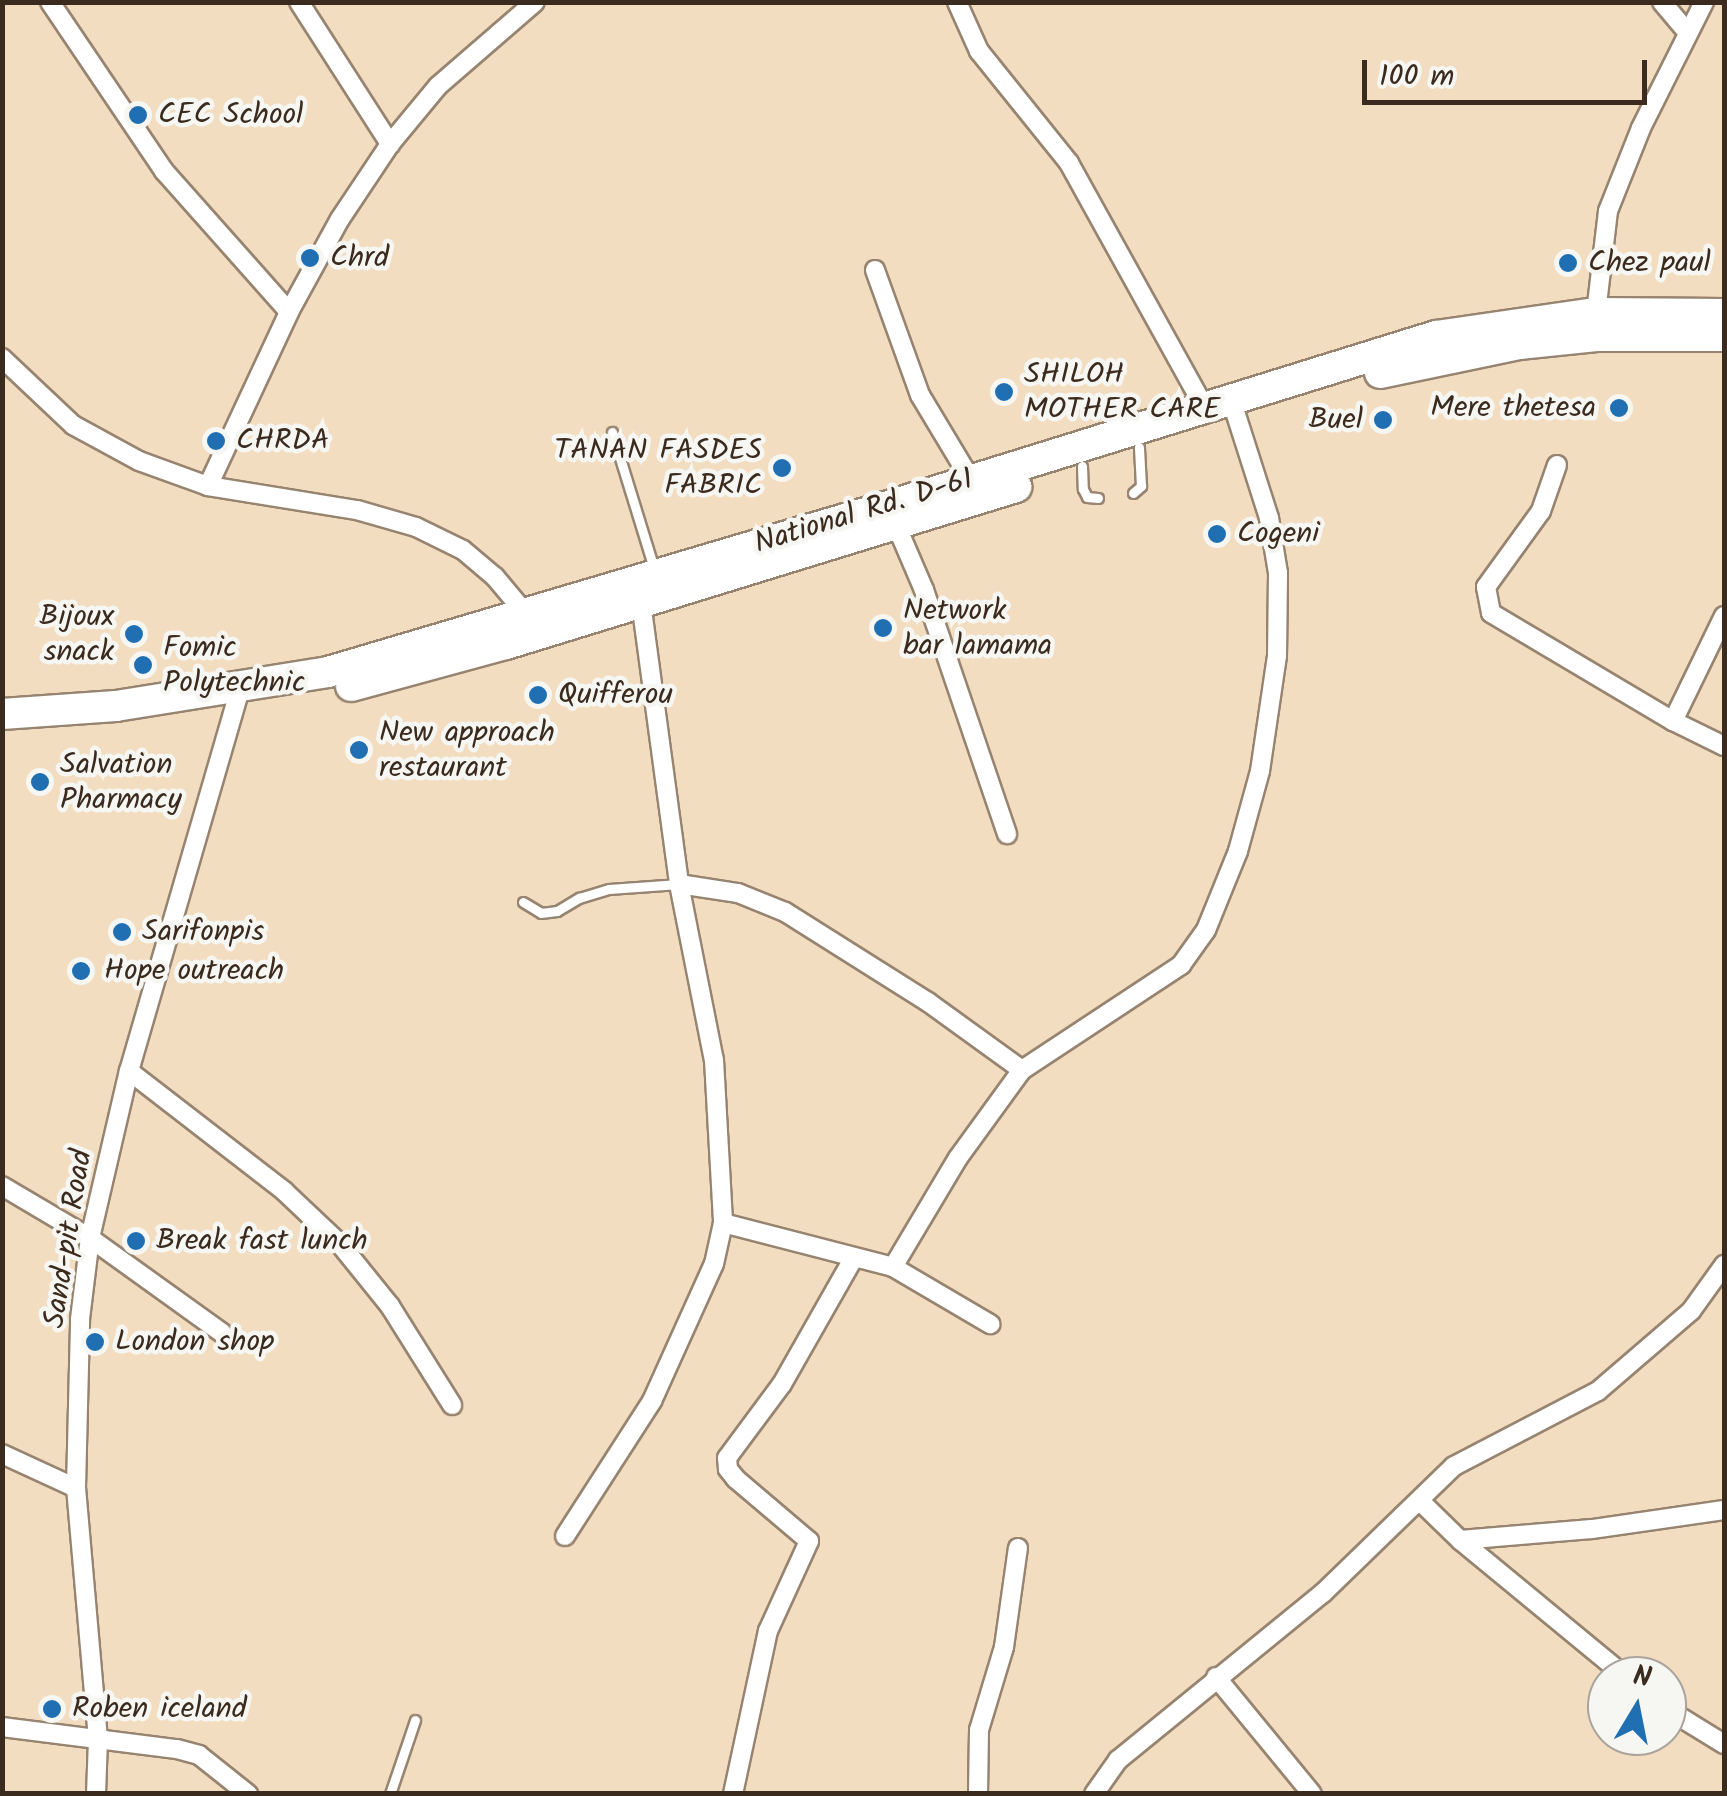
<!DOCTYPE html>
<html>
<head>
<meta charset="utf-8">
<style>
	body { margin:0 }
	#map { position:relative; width:1727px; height:1796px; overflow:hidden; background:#f3ddc1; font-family:Kalam,sans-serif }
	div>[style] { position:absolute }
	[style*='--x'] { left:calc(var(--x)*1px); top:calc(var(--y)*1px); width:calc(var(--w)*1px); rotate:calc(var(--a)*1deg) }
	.roads { filter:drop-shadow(2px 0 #978470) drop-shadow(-2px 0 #978470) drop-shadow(0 2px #978470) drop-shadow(0 -2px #978470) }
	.service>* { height:9px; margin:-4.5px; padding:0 4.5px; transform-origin:4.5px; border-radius:4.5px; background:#fff }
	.minor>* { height:18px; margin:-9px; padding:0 9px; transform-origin:9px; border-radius:9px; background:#fff }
	.trunk>* { height:30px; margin:-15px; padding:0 15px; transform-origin:15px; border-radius:15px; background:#fff }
	.dots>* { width:28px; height:28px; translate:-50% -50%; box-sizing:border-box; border:5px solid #f6f6f2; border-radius:50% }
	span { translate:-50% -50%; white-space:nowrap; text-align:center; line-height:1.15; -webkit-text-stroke:9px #f6f6f2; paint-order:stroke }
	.poi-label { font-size:30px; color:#3b2a1e }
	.left { translate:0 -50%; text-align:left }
	.right { translate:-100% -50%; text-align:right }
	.street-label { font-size:30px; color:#3b2a1e }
	.frame { position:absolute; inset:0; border:5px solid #3b2a1e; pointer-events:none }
	.north { position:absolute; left:1587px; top:1656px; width:100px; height:100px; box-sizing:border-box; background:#f6f6f2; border:2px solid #aba49d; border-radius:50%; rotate:10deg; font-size:28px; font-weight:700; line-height:40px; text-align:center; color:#3b2a1e }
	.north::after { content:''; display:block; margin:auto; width:35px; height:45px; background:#1f6fb2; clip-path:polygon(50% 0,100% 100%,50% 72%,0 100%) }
	.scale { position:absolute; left:1362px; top:60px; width:285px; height:45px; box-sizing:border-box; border:5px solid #3b2a1e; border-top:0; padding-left:12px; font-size:30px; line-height:35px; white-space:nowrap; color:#3b2a1e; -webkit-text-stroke:8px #f6f6f2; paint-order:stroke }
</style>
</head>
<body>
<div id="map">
	<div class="roads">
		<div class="service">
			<i style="--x:612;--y:432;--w:146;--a:72.9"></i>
			<i style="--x:1082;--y:466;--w:23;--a:88"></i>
			<i style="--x:1083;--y:489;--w:9;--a:63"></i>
			<i style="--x:1087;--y:497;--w:11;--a:5"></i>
			<i style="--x:1133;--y:493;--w:11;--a:-41"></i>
			<i style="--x:1141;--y:486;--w:39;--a:-93"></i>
			<i style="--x:523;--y:902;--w:21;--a:31"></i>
			<i style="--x:541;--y:913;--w:16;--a:-7"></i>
			<i style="--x:557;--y:911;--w:26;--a:-31"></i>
			<i style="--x:579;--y:898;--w:31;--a:-17"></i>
			<i style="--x:609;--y:889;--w:70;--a:-4.1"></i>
			<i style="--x:390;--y:1794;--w:78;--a:-71.3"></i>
		</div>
		<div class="minor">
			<i style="--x:50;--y:2;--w:204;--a:56"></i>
			<i style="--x:164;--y:171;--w:188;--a:48.4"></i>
			<i style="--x:299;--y:2;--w:169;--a:57.3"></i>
			<i style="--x:957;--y:2;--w:54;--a:65.8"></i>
			<i style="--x:979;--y:51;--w:144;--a:51.2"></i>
			<i style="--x:1069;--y:163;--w:280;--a:61"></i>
			<i style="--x:1662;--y:2;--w:39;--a:50"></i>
			<i style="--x:875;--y:270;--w:133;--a:70.2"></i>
			<i style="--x:920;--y:395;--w:99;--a:59"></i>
			<i style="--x:1596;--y:313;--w:103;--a:-83.3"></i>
			<i style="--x:1608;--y:211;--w:89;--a:-68.3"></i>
			<i style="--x:1641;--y:128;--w:141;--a:-63.4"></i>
			<i style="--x:2;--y:358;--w:98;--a:43.3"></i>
			<i style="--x:73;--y:425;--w:75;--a:28.6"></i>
			<i style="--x:139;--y:461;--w:73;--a:19.9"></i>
			<i style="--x:208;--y:486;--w:151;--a:9.2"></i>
			<i style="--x:357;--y:510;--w:61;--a:16.1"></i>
			<i style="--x:416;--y:527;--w:52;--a:26.1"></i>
			<i style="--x:463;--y:550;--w:42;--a:40.2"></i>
			<i style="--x:495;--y:577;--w:48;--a:50"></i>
			<i style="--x:1557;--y:465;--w:49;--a:109.2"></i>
			<i style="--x:1541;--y:511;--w:94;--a:125.9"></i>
			<i style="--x:1486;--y:587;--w:26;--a:79"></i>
			<i style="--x:1491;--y:613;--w:212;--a:30.7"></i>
			<i style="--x:208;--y:486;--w:192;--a:-65"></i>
			<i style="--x:289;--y:312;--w:106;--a:-61.3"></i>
			<i style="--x:340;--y:219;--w:90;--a:-56.3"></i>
			<i style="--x:390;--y:144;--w:75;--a:-50.4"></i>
			<i style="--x:438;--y:86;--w:128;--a:-40.9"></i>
			<i style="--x:897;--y:527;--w:69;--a:66.8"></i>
			<i style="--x:924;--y:590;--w:258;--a:71.2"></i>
			<i style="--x:641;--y:602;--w:285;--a:82.3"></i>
			<i style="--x:679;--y:884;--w:60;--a:8.7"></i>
			<i style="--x:738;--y:893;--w:51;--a:22"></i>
			<i style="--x:785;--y:912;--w:169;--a:32.2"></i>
			<i style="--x:928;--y:1002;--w:116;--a:35.9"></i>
			<i style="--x:1724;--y:616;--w:117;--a:115.9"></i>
			<i style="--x:1673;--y:721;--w:57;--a:26.1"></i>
			<i style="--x:679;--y:884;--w:179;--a:78.8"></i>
			<i style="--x:714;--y:1060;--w:163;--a:86.8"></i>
			<i style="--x:723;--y:1223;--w:176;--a:14.5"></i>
			<i style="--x:893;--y:1267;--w:113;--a:30.4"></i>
			<i style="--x:129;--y:1071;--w:196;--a:37.7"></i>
			<i style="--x:284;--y:1191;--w:77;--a:43.4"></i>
			<i style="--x:340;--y:1244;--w:80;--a:51.1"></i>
			<i style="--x:390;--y:1306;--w:117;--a:57.9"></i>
			<i style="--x:2;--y:1186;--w:102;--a:30.6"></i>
			<i style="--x:90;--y:1238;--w:163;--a:35.7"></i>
			<i style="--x:893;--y:1267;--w:127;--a:-59.2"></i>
			<i style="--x:958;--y:1158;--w:109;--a:-54"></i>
			<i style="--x:1022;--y:1070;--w:191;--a:-33.4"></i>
			<i style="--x:1181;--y:965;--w:43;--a:-54.5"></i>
			<i style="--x:1206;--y:930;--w:85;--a:-67.9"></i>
			<i style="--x:1238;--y:851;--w:83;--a:-74.6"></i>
			<i style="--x:1260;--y:771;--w:116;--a:-81.6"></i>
			<i style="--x:1277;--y:656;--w:83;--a:-89.3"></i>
			<i style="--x:1278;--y:573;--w:56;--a:-99.3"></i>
			<i style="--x:1269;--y:518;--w:125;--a:-107.7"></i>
			<i style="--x:2;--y:1454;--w:81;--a:24.7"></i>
			<i style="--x:1420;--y:1501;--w:56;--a:44.3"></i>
			<i style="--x:1460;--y:1540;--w:214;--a:39.5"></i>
			<i style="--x:565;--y:1536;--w:161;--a:-57.2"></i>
			<i style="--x:652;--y:1401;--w:150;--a:-65.7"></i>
			<i style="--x:714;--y:1264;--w:42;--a:-77.6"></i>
			<i style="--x:1460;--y:1540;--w:132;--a:-4.8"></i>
			<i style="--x:1592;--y:1529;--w:133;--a:-8.2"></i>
			<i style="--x:1216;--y:1677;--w:151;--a:50.6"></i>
			<i style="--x:1667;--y:1709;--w:67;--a:31.6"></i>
			<i style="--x:2;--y:1727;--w:176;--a:7.2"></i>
			<i style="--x:177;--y:1749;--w:23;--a:15"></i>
			<i style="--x:199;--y:1755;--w:63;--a:38.5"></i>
			<i style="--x:96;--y:1794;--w:55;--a:-87.9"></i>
			<i style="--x:98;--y:1739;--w:252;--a:-95"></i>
			<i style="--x:76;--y:1488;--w:169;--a:-88.6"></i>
			<i style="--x:80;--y:1319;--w:82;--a:-83"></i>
			<i style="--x:90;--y:1238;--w:171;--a:-76.9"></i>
			<i style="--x:129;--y:1071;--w:398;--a:-73.8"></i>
			<i style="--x:733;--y:1794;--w:167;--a:-77.9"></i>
			<i style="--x:768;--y:1631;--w:99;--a:-65.5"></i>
			<i style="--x:809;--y:1541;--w:96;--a:-139.7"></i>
			<i style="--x:736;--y:1479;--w:13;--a:-129"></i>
			<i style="--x:728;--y:1469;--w:11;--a:-95"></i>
			<i style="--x:727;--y:1458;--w:92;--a:-53.4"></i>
			<i style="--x:782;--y:1384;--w:144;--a:-60.4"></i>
			<i style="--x:978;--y:1794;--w:64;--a:-89.1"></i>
			<i style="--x:979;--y:1730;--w:87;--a:-73.2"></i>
			<i style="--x:1004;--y:1647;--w:100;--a:-82"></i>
			<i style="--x:1094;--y:1794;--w:42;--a:-54.8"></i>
			<i style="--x:1118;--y:1760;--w:264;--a:-39.2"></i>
			<i style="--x:1323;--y:1593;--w:182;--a:-44.1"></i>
			<i style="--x:1454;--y:1466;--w:162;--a:-27.5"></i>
			<i style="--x:1598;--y:1391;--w:123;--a:-40.7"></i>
			<i style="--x:1691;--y:1311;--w:57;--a:-54.3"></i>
		</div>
		<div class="trunk">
			<i style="--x:1380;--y:373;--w:142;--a:-11.8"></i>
			<i style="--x:1519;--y:344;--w:78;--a:-5.9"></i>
			<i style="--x:1597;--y:336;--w:127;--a:0"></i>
			<i style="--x:351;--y:686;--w:161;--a:-15.2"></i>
			<i style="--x:506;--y:644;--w:534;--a:-17.11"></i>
			<i style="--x:2;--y:714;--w:114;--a:-4"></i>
			<i style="--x:116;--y:706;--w:215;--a:-9.1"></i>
			<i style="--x:328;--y:672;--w:575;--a:-16.48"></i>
			<i style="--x:879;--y:509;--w:583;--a:-17.25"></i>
			<i style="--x:1436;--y:336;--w:162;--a:-8.2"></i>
			<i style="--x:1596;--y:313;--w:128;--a:0.4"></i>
		</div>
	</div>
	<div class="dots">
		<i style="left:138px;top:115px;background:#1f6fb2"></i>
		<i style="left:310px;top:258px;background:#1f6fb2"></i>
		<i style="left:1568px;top:263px;background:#1f6fb2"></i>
		<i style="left:1004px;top:392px;background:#1f6fb2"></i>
		<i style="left:1619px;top:408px;background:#1f6fb2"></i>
		<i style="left:1383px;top:420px;background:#1f6fb2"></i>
		<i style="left:216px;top:441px;background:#1f6fb2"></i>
		<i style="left:782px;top:468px;background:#1f6fb2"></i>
		<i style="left:1217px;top:534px;background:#1f6fb2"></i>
		<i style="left:883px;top:628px;background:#1f6fb2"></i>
		<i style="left:134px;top:634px;background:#1f6fb2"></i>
		<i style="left:143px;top:665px;background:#1f6fb2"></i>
		<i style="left:538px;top:695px;background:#1f6fb2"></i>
		<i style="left:359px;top:750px;background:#1f6fb2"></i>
		<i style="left:40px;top:782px;background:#1f6fb2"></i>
		<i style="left:122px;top:932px;background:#1f6fb2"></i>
		<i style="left:81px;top:971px;background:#1f6fb2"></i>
		<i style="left:136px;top:1241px;background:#1f6fb2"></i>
		<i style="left:95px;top:1342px;background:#1f6fb2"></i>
		<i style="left:52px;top:1709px;background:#1f6fb2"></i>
	</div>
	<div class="poi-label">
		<span class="left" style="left:158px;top:115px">CEC School</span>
		<span class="left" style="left:330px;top:258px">Chrd</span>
		<span class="left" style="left:1588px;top:263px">Chez paul</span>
		<span class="left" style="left:1024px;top:392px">SHILOH<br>MOTHER CARE</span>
		<span class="right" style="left:1596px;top:408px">Mere thetesa</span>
		<span class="right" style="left:1363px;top:420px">Buel</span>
		<span class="left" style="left:236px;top:441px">CHRDA</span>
		<span class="right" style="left:762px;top:468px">TANAN FASDES<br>FABRIC</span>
		<span class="left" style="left:1237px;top:534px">Cogeni</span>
		<span class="left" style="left:903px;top:628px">Network<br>bar lamama</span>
		<span class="right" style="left:114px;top:634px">Bijoux<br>snack</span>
		<span class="left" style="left:163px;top:665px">Fomic<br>Polytechnic</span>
		<span class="left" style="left:558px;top:695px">Quifferou</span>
		<span class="left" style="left:379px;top:750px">New approach<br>restaurant</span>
		<span class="left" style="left:60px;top:782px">Salvation<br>Pharmacy</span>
		<span class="left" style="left:142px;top:932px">Sarifonpis</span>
		<span class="left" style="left:104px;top:971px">Hope outreach</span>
		<span class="left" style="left:156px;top:1241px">Break fast lunch</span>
		<span class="left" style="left:115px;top:1342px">London shop</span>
		<span class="left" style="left:72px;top:1709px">Roben iceland</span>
	</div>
	<div class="street-label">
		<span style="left:864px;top:512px;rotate:-17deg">National Rd. D-61</span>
		<span style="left:69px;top:1239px;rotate:-81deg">Sand-pit Road</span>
	</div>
	<div class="frame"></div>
	<div class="north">N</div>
	<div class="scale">100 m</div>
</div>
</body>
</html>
